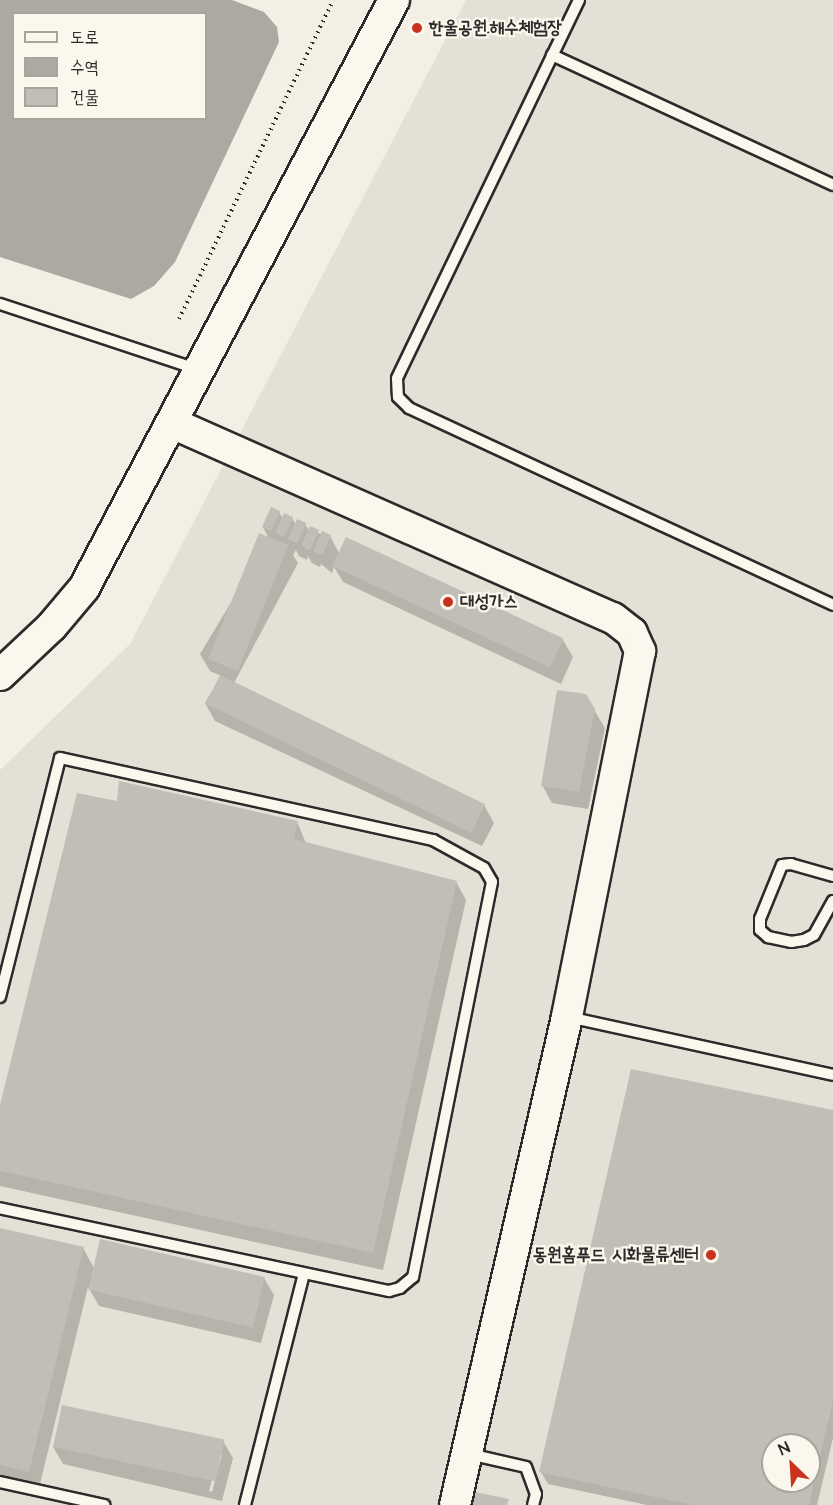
<!DOCTYPE html>
<html>
<head>
<meta charset="utf-8">
<style>
	body { margin:0 }
	#map { position:relative; width:833px; height:1505px; overflow:hidden; background:#f3efe4; font-family:"Architects Daughter","Poor Story",sans-serif }
	div>[style] { position:absolute }
	[style*='--x'] { left:calc(var(--x)*1px); top:calc(var(--y)*1px); width:calc(var(--w)*1px); rotate:calc(var(--a)*1deg) }
	.built>* { inset:0; background:#e4e0d6 }
	.water>* { inset:0; background:#aca9a2 }
	.shadow>* { inset:0; background:#0003 }
	.building>* { inset:0; background:#c0beb6; transform-origin:0 0 }
	.path>* { height:4px; margin-top:-2px; transform-origin:0; background:repeating-linear-gradient(90deg,#2b2b2b 0 1.5px,transparent 0 6px) }
	.roads { filter:drop-shadow(2px 0 #2b2b2b) drop-shadow(-2px 0 #2b2b2b) drop-shadow(0 2px #2b2b2b) drop-shadow(0 -2px #2b2b2b) }
	.lane>* { height:10px; margin:-5px; padding:0 5px; transform-origin:5px; border-radius:5px; background:#fbf7ec }
	.secondary>* { height:30px; margin:-15px; padding:0 15px; transform-origin:15px; border-radius:15px; background:#fbf7ec }
	.dots>* { width:16px; height:16px; translate:-50% -50%; box-sizing:border-box; border:3px solid #fbf7ec; border-radius:50% }
	span { translate:-50% -50%; white-space:nowrap; text-align:center; line-height:1.15; -webkit-text-stroke:4.5px #fbf7ec; paint-order:stroke }
	.poi-label { font-size:18px; color:#2b2b2b; font-weight:700 }
	.left { translate:0 -50%; text-align:left }
	.right { translate:-100% -50%; text-align:right }
	.legend { position:absolute; left:12px; top:12px; width:195px; height:108px; box-sizing:border-box; background:#fbf7ec; border:2px solid #a8a59f; margin:0; padding:8px 10px; list-style:none; font-size:18px; color:#2b2b2b }
	.legend li { display:flex; align-items:center; gap:12px; height:30px }
	.legend b { width:30px; border:2px solid #a8a59f }
	.north { position:absolute; left:761px; top:1433px; width:60px; height:60px; box-sizing:border-box; background:#fbf7ec; border:2px solid #a8a59f; border-radius:50%; rotate:335deg; font-size:16px; font-weight:700; line-height:24px; text-align:center; color:#2b2b2b }
	.north::after { content:''; display:block; margin:auto; width:21px; height:27px; background:#c8321e; clip-path:polygon(50% 0,100% 100%,50% 72%,0 100%) }
</style>
</head>
<body>
<div id="map">
	<div class="built">
		<i style="clip-path:polygon(evenodd,466px 0,833px 0,833px 1505px,0 1505px,0 770px,130px 644px,466px 0,773px 1445px,809px 1445px,809px 1481px,773px 1481px,773px 1445px)"></i>
	</div>
	<div class="water">
		<i style="clip-path:polygon(evenodd,0 0,232px 0,264px 12px,277px 27px,279px 42px,175px 262px,154px 286px,131px 299px,0 257px,0 0,14px 14px,206px 14px,206px 118px,14px 118px,14px 14px)"></i>
	</div>
	<div class="shadow">
		<i style="clip-path:polygon(279px 512px,283px 519px,292px 518px,296px 525px,305px 524px,309px 531px,330px 536px,339px 553px,563px 640px,573px 657px,561px 684px,343px 582px,334px 567px,332px 573px,321px 564px,320px 567px,312px 563px,308px 556px,307px 560px,299px 556px,296px 550px,293px 555px,298px 563px,234px 683px,484px 805px,494px 823px,482px 846px,215px 721px,205px 703px,221px 676px,210px 671px,200px 654px,269px 539px,263px 527px)"></i>
		<i style="clip-path:polygon(594px 710px,605px 728px,588px 809px,552px 803px,542px 785px)"></i>
		<i style="clip-path:polygon(119px 803px,297px 822px,306px 843px,456px 882px,466px 900px,383px 1270px,0 1186px,0 1111px)"></i>
		<i style="clip-path:polygon(evenodd,833px 1112px,833px 1438px,817px 1505px,647px 1505px,548px 1484px,541px 1472px,833px 1112px,773px 1445px,809px 1445px,809px 1481px,773px 1481px,773px 1445px)"></i>
		<i style="clip-path:polygon(0 1230px,83px 1248px,94px 1268px,264px 1278px,274px 1295px,261px 1343px,99px 1306px,88px 1287px,39px 1488px,0 1479px)"></i>
		<i style="clip-path:polygon(evenodd,223px 1441px,233px 1458px,222px 1501px,63px 1464px,53px 1447px,223px 1441px,219px 1454px,222px 1454px,212px 1492px,209px 1491px,219px 1454px)"></i>
	</div>
	<div class="building">
		<i style="left:271px;top:507px;width:10px;height:22px;rotate:24deg"></i>
		<i style="left:284px;top:513px;width:10px;height:22px;rotate:24deg"></i>
		<i style="left:297px;top:519px;width:10px;height:22px;rotate:24deg"></i>
		<i style="left:310px;top:526px;width:10px;height:22px;rotate:24deg"></i>
		<i style="left:322px;top:531px;width:10px;height:22px;rotate:24deg"></i>
		<i style="left:259px;top:533px;width:32px;height:136px;rotate:22deg"></i>
		<i style="left:346px;top:537px;width:240px;height:32px;rotate:25deg"></i>
		<i style="left:220px;top:675px;width:295px;height:32px;rotate:26deg"></i>
		<i style="clip-path:polygon(557px 690px,586px 694px,595px 709px,579px 792px,541px 786px)"></i>
		<i style="clip-path:polygon(119px 781px,298px 821px,294px 839px,457px 881px,373px 1253px,0 1171px,0 1105px,77px 793px,117px 801px)"></i>
		<i style="clip-path:polygon(evenodd,631px 1069px,833px 1110px,833px 1400px,809px 1505px,692px 1505px,539px 1472px,631px 1069px,773px 1445px,809px 1445px,809px 1481px,773px 1481px,773px 1445px)"></i>
		<i style="clip-path:polygon(0 1228px,84px 1247px,29px 1472px,0 1465px)"></i>
		<i style="left:100px;top:1239px;width:169px;height:52px;rotate:13deg"></i>
		<i style="left:62px;top:1405px;width:166px;height:43px;rotate:12deg"></i>
		<i style="clip-path:polygon(475px 1492px,509px 1499px,507px 1505px,471px 1505px)"></i>
	</div>
	<div class="path">
		<i style="--x:179;--y:319;--w:354;--a:-64.2"></i>
	</div>
	<div class="roads">
		<div class="lane">
			<i style="--x:579;--y:0;--w:420;--a:115.7"></i>
			<i style="--x:397;--y:379;--w:18;--a:87"></i>
			<i style="--x:398;--y:397;--w:16;--a:45"></i>
			<i style="--x:409;--y:408;--w:468;--a:24.9"></i>
			<i style="--x:552;--y:55;--w:310;--a:24.8"></i>
			<i style="--x:0;--y:304;--w:206;--a:18.3"></i>
			<i style="--x:833;--y:876;--w:44;--a:-164.1"></i>
			<i style="--x:791;--y:864;--w:9;--a:174"></i>
			<i style="--x:782;--y:865;--w:58;--a:112.2"></i>
			<i style="--x:760;--y:919;--w:11;--a:90"></i>
			<i style="--x:760;--y:930;--w:11;--a:41"></i>
			<i style="--x:768;--y:937;--w:24;--a:12"></i>
			<i style="--x:791;--y:942;--w:13;--a:-9"></i>
			<i style="--x:804;--y:940;--w:11;--a:-27"></i>
			<i style="--x:814;--y:935;--w:39;--a:-61"></i>
			<i style="--x:0;--y:997;--w:246;--a:-75.9"></i>
			<i style="--x:60;--y:758;--w:382;--a:12.4"></i>
			<i style="--x:433;--y:840;--w:58;--a:28.8"></i>
			<i style="--x:484;--y:868;--w:16;--a:60"></i>
			<i style="--x:492;--y:882;--w:403;--a:101.3"></i>
			<i style="--x:413;--y:1277;--w:17;--a:140"></i>
			<i style="--x:400;--y:1288;--w:11;--a:165"></i>
			<i style="--x:389;--y:1291;--w:398;--a:-168"></i>
			<i style="--x:568;--y:1017;--w:271;--a:12.3"></i>
			<i style="--x:469;--y:1454;--w:58;--a:12.8"></i>
			<i style="--x:526;--y:1467;--w:29;--a:70"></i>
			<i style="--x:536;--y:1494;--w:11;--a:105"></i>
			<i style="--x:0;--y:1482;--w:107;--a:12.5"></i>
			<i style="--x:245;--y:1505;--w:238;--a:-75.7"></i>
		</div>
		<div class="secondary">
			<i style="--x:172;--y:423;--w:482;--a:23.9"></i>
			<i style="--x:613;--y:618;--w:24;--a:38"></i>
			<i style="--x:632;--y:633;--w:20;--a:66"></i>
			<i style="--x:640;--y:651;--w:373;--a:101.3"></i>
			<i style="--x:567;--y:1017;--w:501;--a:102.93"></i>
			<i style="--x:0;--y:675;--w:71;--a:-43.3"></i>
			<i style="--x:52;--y:626;--w:50;--a:-49.9"></i>
			<i style="--x:84;--y:588;--w:665;--a:-62.2"></i>
		</div>
	</div>
	<div class="dots">
		<i style="left:417px;top:28px;background:#c8321e"></i>
		<i style="left:448px;top:602px;background:#c8321e"></i>
		<i style="left:711px;top:1255px;background:#c8321e"></i>
	</div>
	<div class="poi-label">
		<span class="left" style="left:429px;top:28px">한울공원.해수체험장</span>
		<span class="left" style="left:460px;top:602px">대성가스</span>
		<span class="right" style="left:699px;top:1255px">동원홈푸드 시화물류센터</span>
	</div>
	<ul class="legend">
	<li><b style="height:8px;background:#fbf7ec"></b>도로</li>
	<li><b style="height:16px;background:#aca9a2"></b>수역</li>
	<li><b style="height:16px;background:#c0beb6"></b>건물</li>
	</ul>
	<div class="north">N</div>
</div>
</body>
</html>
